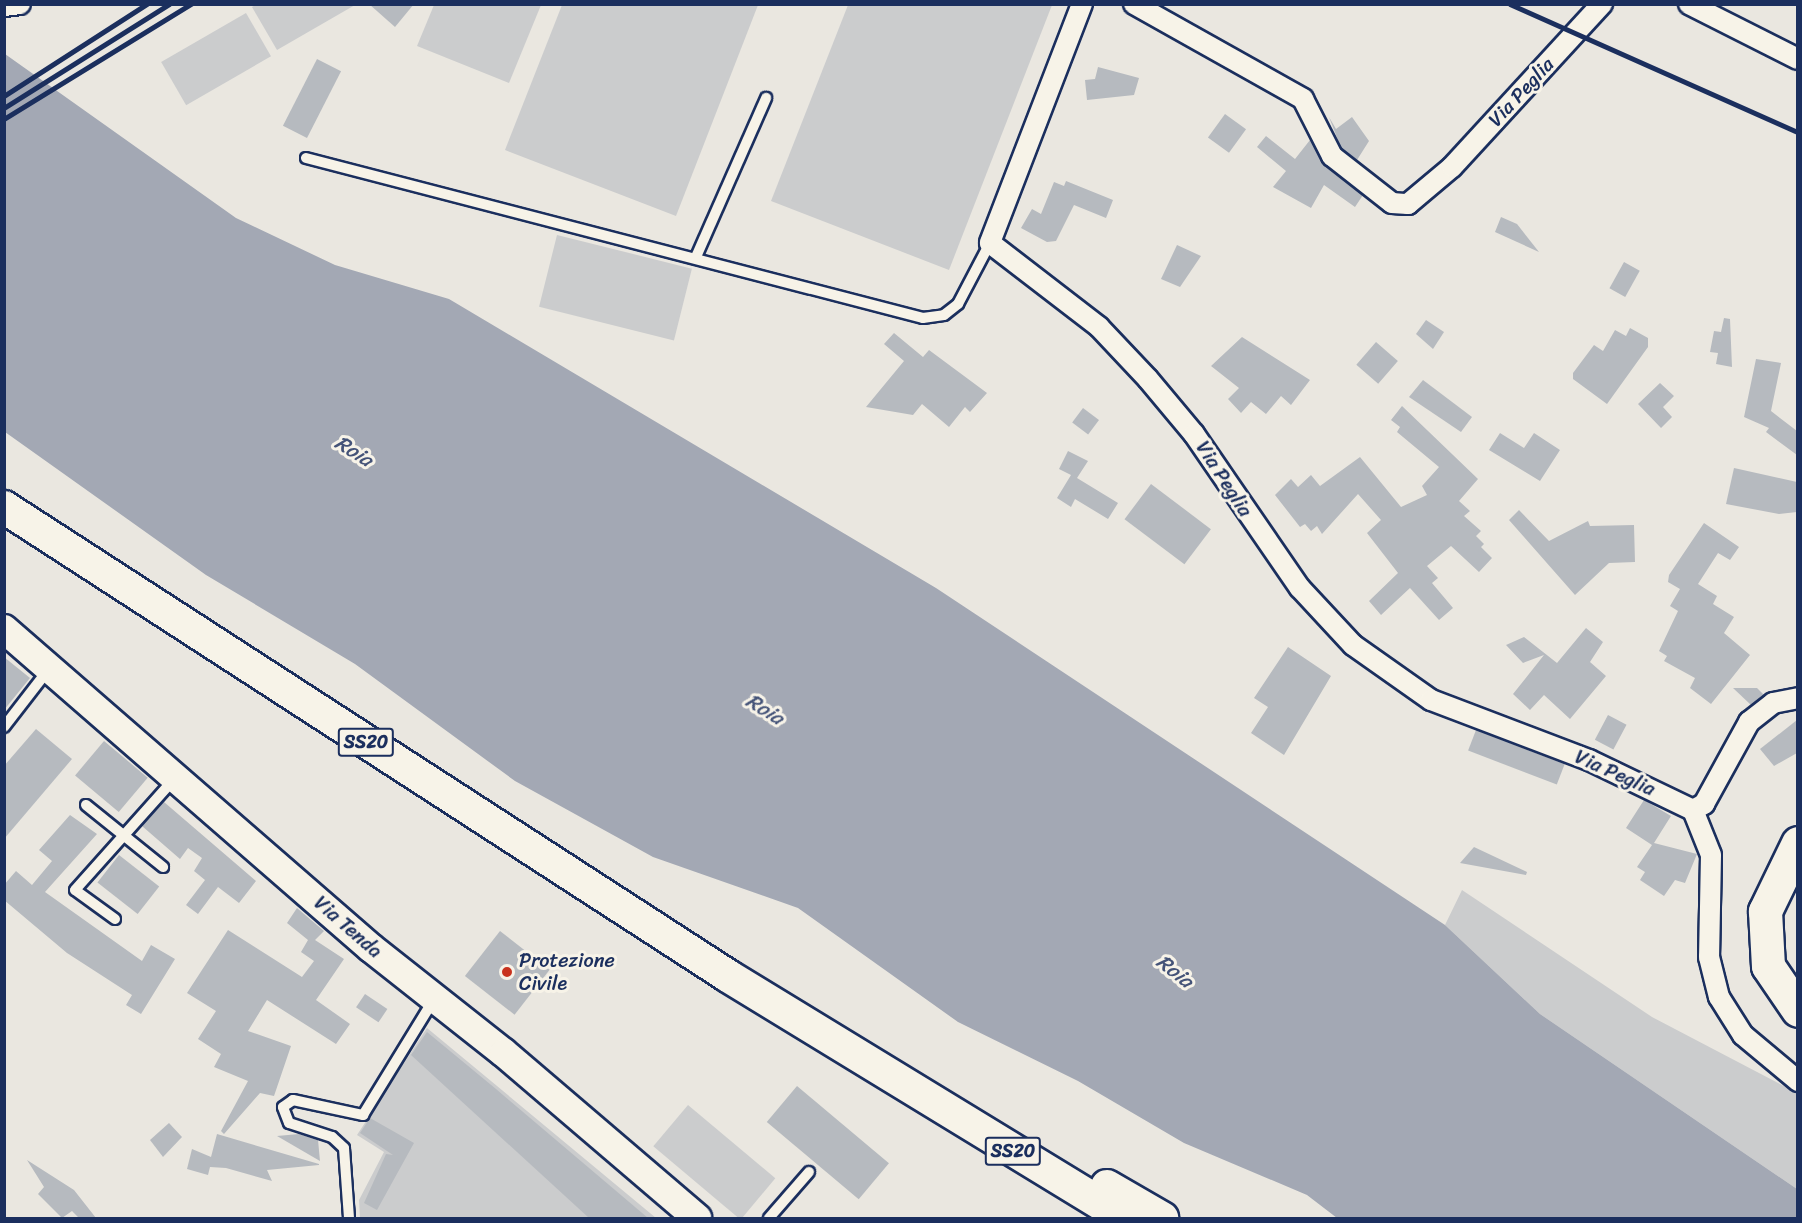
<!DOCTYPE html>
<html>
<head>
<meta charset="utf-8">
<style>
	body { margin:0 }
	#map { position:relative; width:1802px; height:1223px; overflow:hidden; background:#eae7e0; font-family:Sriracha,sans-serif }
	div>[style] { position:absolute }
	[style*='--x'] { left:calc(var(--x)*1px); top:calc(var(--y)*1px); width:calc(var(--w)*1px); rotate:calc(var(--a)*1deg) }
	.green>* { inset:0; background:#cbcccd; transform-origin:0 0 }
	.water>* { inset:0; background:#a3a8b4 }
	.building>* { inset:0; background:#b6babf; transform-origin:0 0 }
	.roads { filter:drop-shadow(2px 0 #1b2f5e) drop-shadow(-2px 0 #1b2f5e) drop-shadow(0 2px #1b2f5e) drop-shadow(0 -2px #1b2f5e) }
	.lane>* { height:10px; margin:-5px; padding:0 5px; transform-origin:5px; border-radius:5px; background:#f7f3e8 }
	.street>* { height:20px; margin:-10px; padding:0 10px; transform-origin:10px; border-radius:10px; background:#f7f3e8 }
	.secondary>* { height:28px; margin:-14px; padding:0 14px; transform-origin:14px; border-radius:14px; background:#f7f3e8 }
	.primary>* { height:32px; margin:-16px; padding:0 16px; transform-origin:16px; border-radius:16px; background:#f7f3e8 }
	.highway>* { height:33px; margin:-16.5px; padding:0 16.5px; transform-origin:16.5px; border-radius:16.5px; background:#f7f3e8 }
	.rail>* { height:4.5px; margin:-2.25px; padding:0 2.25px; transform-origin:2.25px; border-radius:2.25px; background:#1b2f5e }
	.dots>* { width:16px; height:16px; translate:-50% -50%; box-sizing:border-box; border:3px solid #f7f3e8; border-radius:50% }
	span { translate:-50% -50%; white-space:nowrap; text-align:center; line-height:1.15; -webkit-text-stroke:6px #f7f3e8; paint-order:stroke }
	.shield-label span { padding:2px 4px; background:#f7f3e8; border:2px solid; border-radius:4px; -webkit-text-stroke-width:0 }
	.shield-label { font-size:18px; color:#1b2f5e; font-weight:700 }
	.street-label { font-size:20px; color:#1b2f5e }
	.poi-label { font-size:20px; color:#1b2f5e }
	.left { translate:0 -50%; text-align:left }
	.water-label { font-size:21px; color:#445378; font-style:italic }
	.frame { position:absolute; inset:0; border:6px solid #1b2f5e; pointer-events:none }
</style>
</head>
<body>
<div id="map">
	<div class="green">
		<i style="clip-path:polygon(257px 4px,355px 4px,355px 5px,277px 50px,252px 7px)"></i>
		<i style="clip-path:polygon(434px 5px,541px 5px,509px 83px,417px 46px)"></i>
		<i style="clip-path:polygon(562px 5px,758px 5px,676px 216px,505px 150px)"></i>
		<i style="clip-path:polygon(848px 5px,1052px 5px,949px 270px,771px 201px)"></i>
		<i style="left:246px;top:13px;width:50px;height:98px;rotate:60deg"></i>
		<i style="left:557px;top:235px;width:139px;height:74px;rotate:14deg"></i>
		<i style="clip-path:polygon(1462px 890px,1652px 1017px,1797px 1093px,1797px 1189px,1540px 1014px,1445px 925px)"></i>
		<i style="clip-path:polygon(427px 1028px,656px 1218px,360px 1218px,359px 1200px,384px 1152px,357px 1135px)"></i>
		<i style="left:688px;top:1105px;width:114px;height:54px;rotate:40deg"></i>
	</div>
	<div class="water">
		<i style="clip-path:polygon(5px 54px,236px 218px,335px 265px,449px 299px,936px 588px,1445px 925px,1540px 1014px,1797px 1189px,1797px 1218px,1337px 1218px,1307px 1195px,1184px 1143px,1078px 1081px,958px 1022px,798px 908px,653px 857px,515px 781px,355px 664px,206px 575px,5px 432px)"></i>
	</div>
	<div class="building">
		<i style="clip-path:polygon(369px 4px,414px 4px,395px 27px)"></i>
		<i style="left:317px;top:59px;width:27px;height:75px;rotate:27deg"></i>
		<i style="clip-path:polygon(1098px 67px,1139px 78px,1134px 95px,1087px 100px,1085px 80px,1095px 79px)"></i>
		<i style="left:1225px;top:114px;width:26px;height:29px;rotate:36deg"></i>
		<i style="clip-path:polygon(1329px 117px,1336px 129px,1352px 117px,1369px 141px,1357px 160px,1341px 148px)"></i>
		<i style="clip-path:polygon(1266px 136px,1295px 159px,1310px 140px,1324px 165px,1363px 195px,1355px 207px,1324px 185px,1311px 208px,1273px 187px,1286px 171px,1257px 147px)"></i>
		<i style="clip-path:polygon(1066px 181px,1113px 200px,1106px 218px,1074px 205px,1056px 241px,1047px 242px,1021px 228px,1032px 209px,1041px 214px,1054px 182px,1064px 186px)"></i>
		<i style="clip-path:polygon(1501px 217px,1517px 224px,1539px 252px,1495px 232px)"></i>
		<i style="clip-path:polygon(1177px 245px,1201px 256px,1180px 287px,1161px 279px)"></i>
		<i style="left:1624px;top:262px;width:18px;height:30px;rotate:29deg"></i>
		<i style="clip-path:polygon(1724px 318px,1730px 319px,1732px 367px,1716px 364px,1718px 353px,1710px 352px,1714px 331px,1721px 332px)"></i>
		<i style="clip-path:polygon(1426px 320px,1444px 332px,1433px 349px,1416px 334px)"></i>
		<i style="clip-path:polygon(1630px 328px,1648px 338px,1648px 347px,1607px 404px,1573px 379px,1573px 373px,1594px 345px,1603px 351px,1615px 330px,1626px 336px)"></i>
		<i style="clip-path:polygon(894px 333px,923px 357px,929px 350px,987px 393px,970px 412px,965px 407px,949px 427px,922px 404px,913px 415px,866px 407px,904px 361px,884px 344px)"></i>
		<i style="clip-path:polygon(1242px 337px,1310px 380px,1291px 405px,1281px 396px,1266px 414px,1251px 402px,1241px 413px,1228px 399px,1239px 388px,1211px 366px)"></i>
		<i style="left:1376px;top:342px;width:29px;height:30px;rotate:41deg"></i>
		<i style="clip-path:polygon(1756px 359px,1781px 363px,1771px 411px,1797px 431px,1797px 455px,1766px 432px,1769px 428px,1744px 417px)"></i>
		<i style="clip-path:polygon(1423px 380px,1472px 417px,1461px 432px,1409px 397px)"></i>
		<i style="clip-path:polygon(1660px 383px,1674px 396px,1663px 407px,1672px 417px,1661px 428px,1638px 404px)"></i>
		<i style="clip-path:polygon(1402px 406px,1478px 479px,1459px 501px,1470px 511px,1464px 516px,1481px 531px,1476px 536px,1484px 544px,1481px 547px,1492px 558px,1479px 572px,1451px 546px,1427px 566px,1438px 578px,1432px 583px,1453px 608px,1439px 620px,1410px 588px,1381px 615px,1369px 601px,1398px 573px,1367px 533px,1381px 520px,1358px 494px,1322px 534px,1317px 526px,1311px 531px,1305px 524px,1300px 527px,1275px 495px,1291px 479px,1298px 487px,1311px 475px,1320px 486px,1360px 457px,1401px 507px,1427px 495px,1422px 486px,1439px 467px,1397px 432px,1400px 427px,1391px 420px)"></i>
		<i style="left:1083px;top:408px;width:20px;height:18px;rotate:37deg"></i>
		<i style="clip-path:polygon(1500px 433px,1524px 448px,1534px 433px,1560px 450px,1540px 481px,1489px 450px)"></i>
		<i style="clip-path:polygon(1068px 451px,1088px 461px,1077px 478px,1118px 503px,1108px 519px,1075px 499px,1071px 507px,1057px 498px,1071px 475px,1059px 469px)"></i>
		<i style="clip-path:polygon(1734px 468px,1797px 482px,1797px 512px,1779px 514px,1726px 504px)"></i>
		<i style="left:1151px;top:484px;width:75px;height:44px;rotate:37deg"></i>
		<i style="clip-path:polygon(1519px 510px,1549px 541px,1588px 521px,1590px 526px,1634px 525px,1635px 562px,1609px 563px,1575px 595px,1509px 520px)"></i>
		<i style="clip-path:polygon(1704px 523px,1739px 547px,1730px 560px,1718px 553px,1698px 584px,1717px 596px,1713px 604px,1734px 617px,1724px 633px,1750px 655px,1711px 704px,1690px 688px,1695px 678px,1664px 661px,1667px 656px,1659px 651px,1678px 611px,1670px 606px,1680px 589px,1668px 582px,1669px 575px)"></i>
		<i style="clip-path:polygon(1586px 628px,1603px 642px,1590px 662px,1606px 676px,1570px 719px,1544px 695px,1530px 710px,1513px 694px,1544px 655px,1523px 663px,1506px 645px,1524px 637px,1557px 663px)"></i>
		<i style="clip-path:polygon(1288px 647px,1331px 676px,1284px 755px,1251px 733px,1268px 707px,1254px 698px)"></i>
		<i style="clip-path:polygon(4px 657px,30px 678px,4px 710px)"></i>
		<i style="clip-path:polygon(1733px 688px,1757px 688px,1764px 695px,1751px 705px)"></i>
		<i style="left:1608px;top:715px;width:21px;height:28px;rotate:28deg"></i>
		<i style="clip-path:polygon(1797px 720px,1797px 753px,1774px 766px,1760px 749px)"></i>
		<i style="clip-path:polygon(36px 729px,72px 759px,4px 839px,4px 766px)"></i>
		<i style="left:1476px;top:730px;width:95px;height:22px;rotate:21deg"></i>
		<i style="left:104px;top:741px;width:57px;height:45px;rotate:40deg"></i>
		<i style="clip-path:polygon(1644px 800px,1671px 816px,1654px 843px,1697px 854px,1685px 883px,1675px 880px,1664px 896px,1640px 880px,1645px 872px,1637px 867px,1652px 845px,1626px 828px)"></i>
		<i style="clip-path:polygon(164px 802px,256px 881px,239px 903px,218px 887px,198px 914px,186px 905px,205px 880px,194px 871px,202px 858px,188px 848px,180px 859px,142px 826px)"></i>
		<i style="clip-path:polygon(70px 815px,97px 834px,45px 892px,142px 961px,151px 945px,175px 959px,141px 1014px,126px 1005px,132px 995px,67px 953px,4px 900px,4px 885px,16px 871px,32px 885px,52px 861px,39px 850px)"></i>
		<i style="clip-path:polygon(1474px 847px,1527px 872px,1526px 875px,1460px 863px)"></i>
		<i style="left:119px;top:855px;width:51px;height:35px;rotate:38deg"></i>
		<i style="clip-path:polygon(297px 908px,324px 931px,315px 940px,344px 959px,316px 1000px,350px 1024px,336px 1044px,267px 1000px,248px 1031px,291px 1046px,274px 1096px,260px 1093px,224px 1134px,221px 1131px,248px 1081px,214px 1067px,221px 1054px,198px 1039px,216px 1011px,187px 993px,228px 930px,302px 977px,314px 961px,301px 952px,308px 940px,287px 923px)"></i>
		<i style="left:500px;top:931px;width:63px;height:57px;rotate:38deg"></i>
		<i style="left:365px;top:994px;width:27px;height:16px;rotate:34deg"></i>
		<i style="clip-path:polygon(427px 1032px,496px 1089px,648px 1218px,589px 1218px,411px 1055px)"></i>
		<i style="left:797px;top:1086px;width:120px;height:47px;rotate:40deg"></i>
		<i style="clip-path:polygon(370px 1118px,414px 1143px,377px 1210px,364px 1203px,386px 1154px,393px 1155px,360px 1133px)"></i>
		<i style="clip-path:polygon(169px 1123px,182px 1137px,163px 1157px,150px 1140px)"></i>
		<i style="clip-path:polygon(217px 1134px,319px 1164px,319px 1165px,267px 1170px,272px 1181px,226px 1168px,210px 1167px,208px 1175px,187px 1169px,192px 1149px,211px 1157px)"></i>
		<i style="clip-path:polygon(299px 1134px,318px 1140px,320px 1161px,277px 1136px)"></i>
		<i style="clip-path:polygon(27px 1160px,74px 1190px,96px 1218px,79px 1218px,72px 1211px,62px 1218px,38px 1194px,44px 1187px)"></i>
	</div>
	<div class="roads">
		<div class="lane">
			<i style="--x:306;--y:158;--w:637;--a:14.54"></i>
			<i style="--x:923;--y:318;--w:21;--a:-8"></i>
			<i style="--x:944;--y:315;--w:18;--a:-38"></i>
			<i style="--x:958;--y:304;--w:69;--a:-62.3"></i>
			<i style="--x:696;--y:257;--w:174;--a:-66.2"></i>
			<i style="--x:4;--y:727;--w:72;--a:-52.3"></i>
			<i style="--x:86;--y:805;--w:99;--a:38.8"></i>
			<i style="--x:115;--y:919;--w:49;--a:-144.1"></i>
			<i style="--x:75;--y:890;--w:150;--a:-48.2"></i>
			<i style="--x:349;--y:1218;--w:70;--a:-94.1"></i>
			<i style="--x:344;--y:1148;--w:16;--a:-137"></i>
			<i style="--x:332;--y:1137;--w:45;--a:-162"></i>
			<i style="--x:289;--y:1123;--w:17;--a:-111"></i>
			<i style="--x:283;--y:1107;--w:12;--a:-35"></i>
			<i style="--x:293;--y:1100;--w:72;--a:12.1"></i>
			<i style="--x:363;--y:1115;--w:136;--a:-58.5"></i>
			<i style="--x:769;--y:1218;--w:61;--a:-49"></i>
		</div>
		<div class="street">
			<i style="--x:1082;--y:4;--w:256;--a:111.1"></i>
			<i style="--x:990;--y:243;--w:138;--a:37.6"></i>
			<i style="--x:1099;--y:327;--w:71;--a:46.7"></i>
			<i style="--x:1148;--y:379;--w:72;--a:50.1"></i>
			<i style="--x:1194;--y:434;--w:187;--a:55.5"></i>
			<i style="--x:1300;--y:588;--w:78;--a:47.1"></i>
			<i style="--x:1353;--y:645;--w:95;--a:35.2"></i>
			<i style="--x:1431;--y:700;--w:169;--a:20.8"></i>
			<i style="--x:1589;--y:760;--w:115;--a:25.7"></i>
			<i style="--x:1693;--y:810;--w:48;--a:68.2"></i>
			<i style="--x:1711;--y:855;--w:102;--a:91.1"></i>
			<i style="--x:1709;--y:957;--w:41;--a:76"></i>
			<i style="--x:1719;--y:997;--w:45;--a:57.7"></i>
			<i style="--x:1743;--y:1035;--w:72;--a:39.9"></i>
			<i style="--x:1134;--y:4;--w:194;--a:29.3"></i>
			<i style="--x:1303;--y:99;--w:64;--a:63"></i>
			<i style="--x:1332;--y:156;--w:76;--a:38.1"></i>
			<i style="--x:1392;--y:203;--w:16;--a:4"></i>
			<i style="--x:1408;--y:204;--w:57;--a:-40.1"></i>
			<i style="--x:1452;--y:167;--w:222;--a:-47.4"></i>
			<i style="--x:1689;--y:4;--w:122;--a:26.8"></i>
			<i style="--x:4;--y:6;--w:16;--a:-7"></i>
			<i style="--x:1693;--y:810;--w:13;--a:-29"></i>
			<i style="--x:1704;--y:804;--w:94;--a:-61.2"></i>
			<i style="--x:1749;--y:722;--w:31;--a:-38"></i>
			<i style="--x:1773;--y:703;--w:25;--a:-11"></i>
		</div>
		<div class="secondary">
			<i style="--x:4;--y:629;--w:486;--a:41"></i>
			<i style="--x:371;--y:948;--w:169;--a:38.3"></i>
			<i style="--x:504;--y:1053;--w:254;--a:40.5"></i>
		</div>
		<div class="primary">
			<i style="--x:4;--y:507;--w:863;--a:32.93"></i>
			<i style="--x:728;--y:976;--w:464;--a:31.4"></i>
			<i style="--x:1107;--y:1186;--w:64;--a:30.2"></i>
		</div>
		<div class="highway">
			<i style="--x:1798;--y:843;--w:76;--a:115.9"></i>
			<i style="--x:1765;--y:911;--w:55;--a:86.9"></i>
			<i style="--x:1768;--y:966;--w:53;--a:55.7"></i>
		</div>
	</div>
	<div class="rail">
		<i style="--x:1510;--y:4;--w:315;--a:24"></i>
		<i style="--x:4;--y:96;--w:170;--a:-32.8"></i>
		<i style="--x:4;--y:108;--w:195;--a:-32.2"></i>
		<i style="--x:4;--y:119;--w:220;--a:-31.6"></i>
	</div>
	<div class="dots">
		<i style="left:507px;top:972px;background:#c8321e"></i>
	</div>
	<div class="shield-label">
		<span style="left:366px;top:742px">SS20</span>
		<span style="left:1013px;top:1151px">SS20</span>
	</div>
	<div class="street-label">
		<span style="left:1521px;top:92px;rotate:-47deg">Via Peglia</span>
		<span style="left:1224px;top:479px;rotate:57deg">Via Peglia</span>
		<span style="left:1615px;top:773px;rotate:24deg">Via Peglia</span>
		<span style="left:348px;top:927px;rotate:41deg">Via Tenda</span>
	</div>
	<div class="poi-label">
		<span class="left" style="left:519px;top:972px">Protezione<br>Civile</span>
	</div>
	<div class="water-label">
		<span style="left:354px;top:451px;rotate:32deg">Roia</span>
		<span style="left:765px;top:709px;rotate:32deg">Roia</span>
		<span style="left:1175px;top:971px;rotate:38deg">Roia</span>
	</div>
	<div class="frame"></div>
</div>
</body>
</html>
